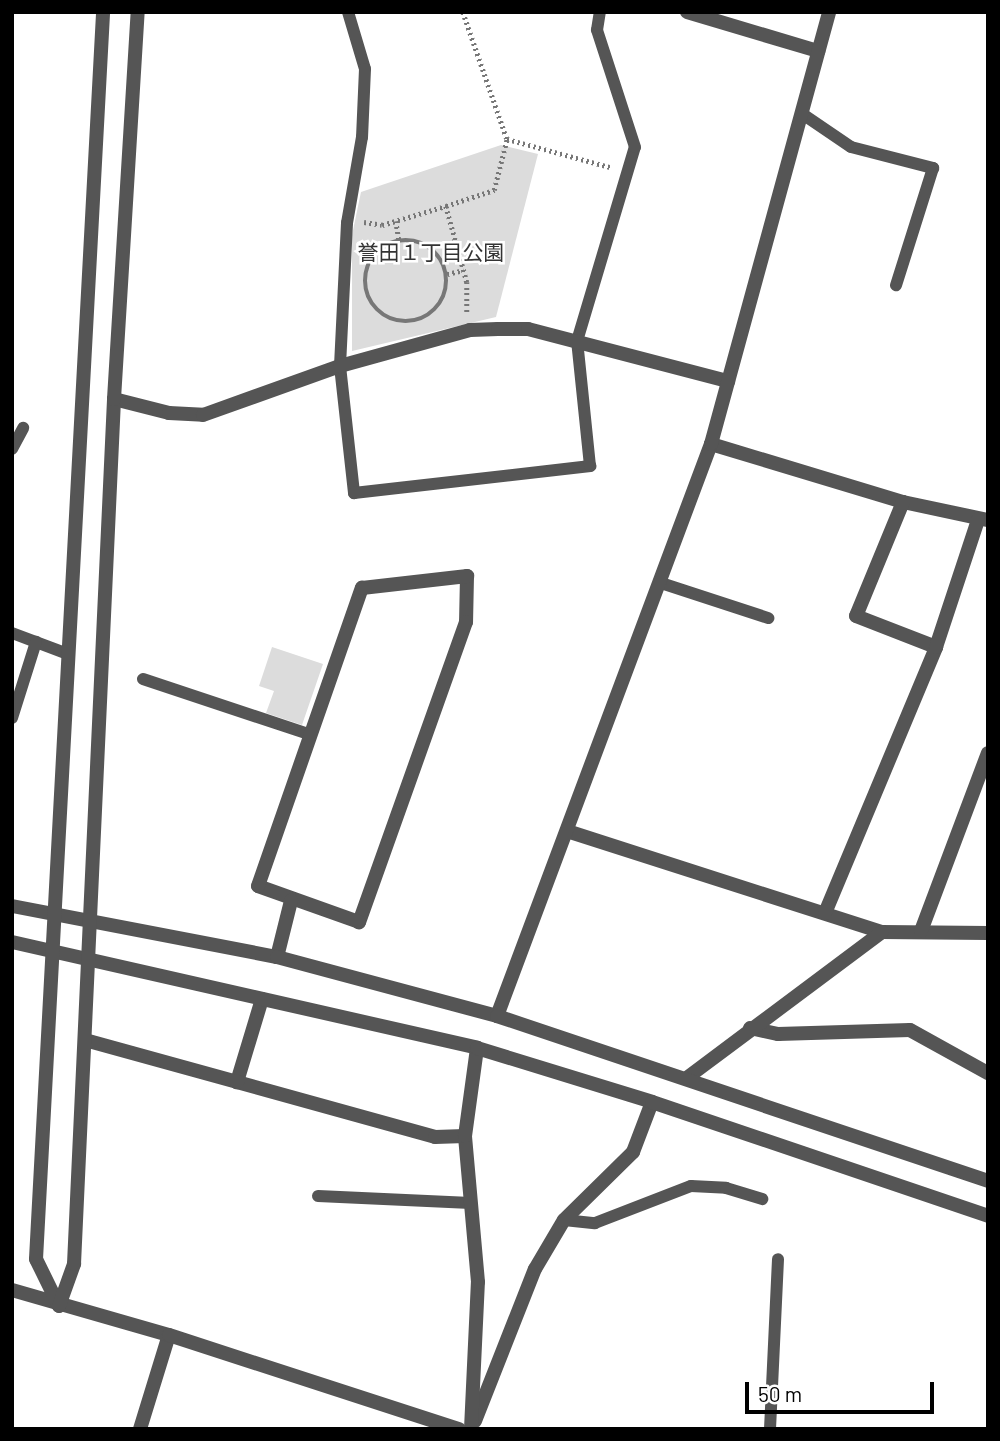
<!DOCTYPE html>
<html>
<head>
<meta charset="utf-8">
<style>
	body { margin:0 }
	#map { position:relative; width:1000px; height:1441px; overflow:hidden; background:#fff; font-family:Barlow,"Noto Sans JP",sans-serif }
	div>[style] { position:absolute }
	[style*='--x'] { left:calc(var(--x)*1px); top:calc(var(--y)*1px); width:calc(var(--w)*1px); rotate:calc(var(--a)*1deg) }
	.green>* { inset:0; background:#dcdcdc }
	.path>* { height:4.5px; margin-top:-2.25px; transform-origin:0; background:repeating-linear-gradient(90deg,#777 0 2px,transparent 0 5.5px) }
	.path>.ring { margin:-2.25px; padding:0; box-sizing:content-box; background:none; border:4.5px solid #777; border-radius:50% }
	.service>* { height:12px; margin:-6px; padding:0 6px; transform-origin:6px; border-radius:6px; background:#555 }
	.minor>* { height:14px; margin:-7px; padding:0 7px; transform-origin:7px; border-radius:7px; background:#555 }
	.tertiary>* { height:14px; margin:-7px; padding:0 7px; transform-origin:7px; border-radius:7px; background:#555 }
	span { translate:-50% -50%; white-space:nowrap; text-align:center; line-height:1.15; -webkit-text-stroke:5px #fff; paint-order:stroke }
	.park-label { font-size:21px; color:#333 }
	.frame { position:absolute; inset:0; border:14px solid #000; pointer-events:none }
	.scale { position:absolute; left:745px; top:1382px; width:189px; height:32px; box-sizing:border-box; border:4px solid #000; border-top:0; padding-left:9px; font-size:21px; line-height:24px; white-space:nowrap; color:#000; -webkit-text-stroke:5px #fff; paint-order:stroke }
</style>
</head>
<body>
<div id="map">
	<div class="green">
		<i style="clip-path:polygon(501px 145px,538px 154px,496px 317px,352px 351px,352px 235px,361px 192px)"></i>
		<i style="clip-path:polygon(272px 647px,323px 664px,302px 725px,266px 713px,274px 691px,259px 686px)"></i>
	</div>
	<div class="path">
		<i style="--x:463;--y:12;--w:134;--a:70.9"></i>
		<i style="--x:507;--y:139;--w:107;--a:15.2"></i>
		<i style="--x:446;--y:206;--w:51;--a:-18.4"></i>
		<i style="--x:494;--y:190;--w:53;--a:-75.7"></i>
		<i style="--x:396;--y:221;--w:19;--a:81"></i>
		<i style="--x:364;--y:222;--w:18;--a:9"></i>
		<i style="--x:382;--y:225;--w:67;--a:-16.5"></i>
		<i style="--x:446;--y:206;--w:79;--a:74.6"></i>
		<i style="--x:467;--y:282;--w:30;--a:90"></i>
		<i class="ring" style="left:365px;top:240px;width:77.5px;height:77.5px"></i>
		<i style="--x:447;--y:274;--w:17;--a:-13"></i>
	</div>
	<div class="service">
		<i style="--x:348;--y:12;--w:59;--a:73.4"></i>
		<i style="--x:365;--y:69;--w:68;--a:92.5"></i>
		<i style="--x:362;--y:137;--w:87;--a:99.9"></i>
		<i style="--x:347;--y:223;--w:143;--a:92.8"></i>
		<i style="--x:340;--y:366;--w:128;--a:83.7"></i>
		<i style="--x:354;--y:493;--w:238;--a:-6.5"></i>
		<i style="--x:590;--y:466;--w:126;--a:-95.9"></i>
		<i style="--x:577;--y:341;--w:202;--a:-73.4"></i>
		<i style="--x:635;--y:147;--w:123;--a:-108"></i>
		<i style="--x:597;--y:30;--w:18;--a:-81"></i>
		<i style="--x:801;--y:113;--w:60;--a:34.2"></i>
		<i style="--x:851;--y:147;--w:85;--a:14.4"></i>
		<i style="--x:933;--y:168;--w:123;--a:107.5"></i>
		<i style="--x:12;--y:449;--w:24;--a:-62"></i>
		<i style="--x:661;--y:583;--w:113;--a:18.1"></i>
		<i style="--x:12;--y:633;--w:60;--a:20.6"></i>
		<i style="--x:143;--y:679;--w:174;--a:18.4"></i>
		<i style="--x:12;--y:718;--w:80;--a:-72.5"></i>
		<i style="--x:318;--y:1196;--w:153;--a:2.6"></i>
		<i style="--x:564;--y:1220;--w:31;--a:6"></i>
		<i style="--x:595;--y:1223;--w:103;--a:-21.1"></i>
		<i style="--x:691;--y:1186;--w:35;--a:3"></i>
		<i style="--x:726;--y:1188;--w:38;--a:17"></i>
		<i style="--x:770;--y:1429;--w:170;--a:-87.3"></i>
	</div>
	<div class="minor">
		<i style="--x:687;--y:12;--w:137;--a:16.6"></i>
		<i style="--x:114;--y:399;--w:57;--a:14.3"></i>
		<i style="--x:169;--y:413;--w:34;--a:3"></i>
		<i style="--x:203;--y:415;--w:145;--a:-19.7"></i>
		<i style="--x:340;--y:366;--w:135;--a:-15.5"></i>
		<i style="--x:470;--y:330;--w:28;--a:-2"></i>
		<i style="--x:498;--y:329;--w:30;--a:0"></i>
		<i style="--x:528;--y:329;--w:207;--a:14.6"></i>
		<i style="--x:711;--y:444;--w:201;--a:16.8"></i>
		<i style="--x:903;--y:502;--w:87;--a:12"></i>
		<i style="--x:903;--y:502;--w:123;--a:112.4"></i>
		<i style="--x:856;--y:616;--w:86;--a:21.2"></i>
		<i style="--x:467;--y:576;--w:46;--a:91.2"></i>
		<i style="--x:466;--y:622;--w:319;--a:109.6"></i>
		<i style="--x:359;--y:922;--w:107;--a:-160.4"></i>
		<i style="--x:258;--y:886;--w:316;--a:-70.8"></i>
		<i style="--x:362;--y:588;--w:106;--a:-6.5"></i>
		<i style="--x:567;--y:831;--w:331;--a:17.8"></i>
		<i style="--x:882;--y:932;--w:106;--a:0.5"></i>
		<i style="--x:825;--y:913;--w:288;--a:-67.3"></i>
		<i style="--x:936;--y:647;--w:134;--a:-71.7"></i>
		<i style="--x:921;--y:931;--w:190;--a:-69.4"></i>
		<i style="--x:277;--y:957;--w:58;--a:-76"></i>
		<i style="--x:262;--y:999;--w:87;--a:106.8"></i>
		<i style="--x:237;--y:1082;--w:205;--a:15.5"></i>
		<i style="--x:435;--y:1137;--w:30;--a:-2"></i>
		<i style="--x:497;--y:1016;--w:611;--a:-69.49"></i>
		<i style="--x:711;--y:444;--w:448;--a:-74.7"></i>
		<i style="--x:750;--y:1028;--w:29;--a:12"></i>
		<i style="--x:778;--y:1034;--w:132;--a:-1.7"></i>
		<i style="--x:910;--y:1030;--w:89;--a:28.9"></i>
		<i style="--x:85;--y:1040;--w:158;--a:15.4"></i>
		<i style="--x:688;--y:1077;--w:242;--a:-36.8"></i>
		<i style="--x:475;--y:1421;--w:163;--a:-68.5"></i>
		<i style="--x:535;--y:1269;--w:57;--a:-59.4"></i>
		<i style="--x:564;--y:1220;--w:97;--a:-44.6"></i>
		<i style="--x:633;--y:1152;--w:53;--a:-69.2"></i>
		<i style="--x:140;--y:1429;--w:98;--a:-72.9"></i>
		<i style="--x:471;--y:1429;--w:147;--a:-87.3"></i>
		<i style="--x:478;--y:1282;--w:147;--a:-95.1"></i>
		<i style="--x:465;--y:1136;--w:89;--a:-82.2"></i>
	</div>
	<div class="tertiary">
		<i style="--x:12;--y:906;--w:270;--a:10.9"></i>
		<i style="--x:277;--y:957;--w:228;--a:15"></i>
		<i style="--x:497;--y:1016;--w:518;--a:18.57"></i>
		<i style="--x:12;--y:942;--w:477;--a:12.8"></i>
		<i style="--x:477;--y:1048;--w:183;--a:17.1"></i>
		<i style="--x:652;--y:1102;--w:355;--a:18.7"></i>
		<i style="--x:12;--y:1290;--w:163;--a:16"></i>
		<i style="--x:169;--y:1335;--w:305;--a:18"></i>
		<i style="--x:59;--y:1306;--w:52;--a:-116.1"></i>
		<i style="--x:36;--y:1259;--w:1249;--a:-86.92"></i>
		<i style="--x:59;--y:1306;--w:45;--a:-70.3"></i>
		<i style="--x:74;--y:1264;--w:866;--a:-87.35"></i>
		<i style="--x:114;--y:399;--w:388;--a:-86.5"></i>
	</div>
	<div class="park-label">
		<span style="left:431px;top:252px">誉田１丁目公園</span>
	</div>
	<div class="frame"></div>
	<div class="scale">50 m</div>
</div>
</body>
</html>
